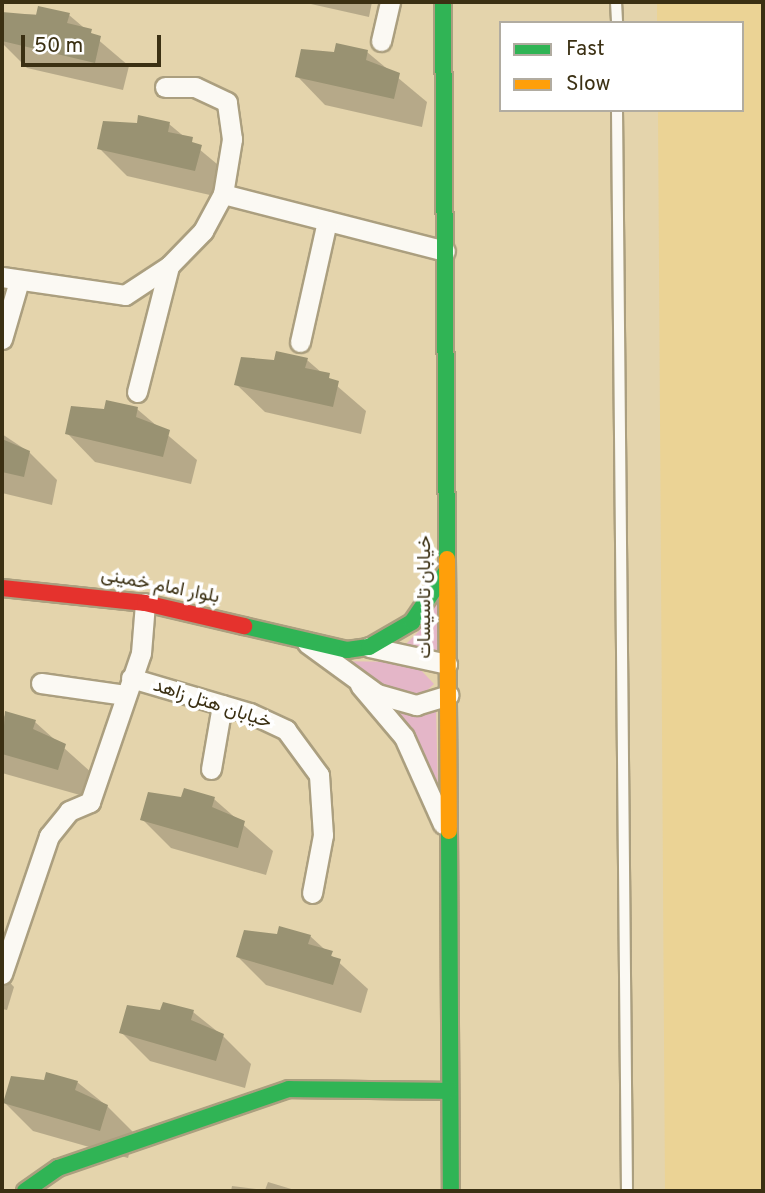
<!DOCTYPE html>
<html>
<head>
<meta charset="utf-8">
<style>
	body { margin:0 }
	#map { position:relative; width:765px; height:1193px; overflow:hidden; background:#e4d4ac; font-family:Overpass,Vazirmatn,sans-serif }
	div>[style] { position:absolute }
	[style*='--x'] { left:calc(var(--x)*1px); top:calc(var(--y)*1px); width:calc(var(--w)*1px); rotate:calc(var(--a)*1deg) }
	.built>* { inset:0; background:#ebd395 }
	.green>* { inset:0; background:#e4b6c8 }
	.shadow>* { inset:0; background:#0003 }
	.building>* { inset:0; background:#999272 }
	.roads { filter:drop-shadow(2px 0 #ab9f7f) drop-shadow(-2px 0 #ab9f7f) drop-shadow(0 2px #ab9f7f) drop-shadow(0 -2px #ab9f7f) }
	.lane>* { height:10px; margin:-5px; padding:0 5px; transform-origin:5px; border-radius:5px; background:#fbf9f3 }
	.street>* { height:19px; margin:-9.5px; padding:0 9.5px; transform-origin:9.5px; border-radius:9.5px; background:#fbf9f3 }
	.fast>* { height:16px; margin:-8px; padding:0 8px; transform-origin:8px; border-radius:8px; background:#30b455 }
	.slow>* { height:16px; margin:-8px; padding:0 8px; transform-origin:8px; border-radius:8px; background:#ff9f0a }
	.jam>* { height:16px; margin:-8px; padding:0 8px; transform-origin:8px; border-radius:8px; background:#e5322d }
	span { translate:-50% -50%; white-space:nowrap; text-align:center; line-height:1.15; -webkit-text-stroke:7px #fff; paint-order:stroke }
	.street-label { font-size:19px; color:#3b3013 }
	.frame { position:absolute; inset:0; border:4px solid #3b3013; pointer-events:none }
	.legend { position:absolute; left:499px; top:21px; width:245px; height:91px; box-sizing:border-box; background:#fff; border:2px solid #b1aca1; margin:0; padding:9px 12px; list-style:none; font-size:21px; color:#3b3013 }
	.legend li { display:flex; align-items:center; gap:14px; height:35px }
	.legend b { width:35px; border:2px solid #b1aca1 }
	.scale { position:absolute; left:21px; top:35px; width:140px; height:32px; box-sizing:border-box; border:4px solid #3b3013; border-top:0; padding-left:9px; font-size:21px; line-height:24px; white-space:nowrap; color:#3b3013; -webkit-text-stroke:5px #fff; paint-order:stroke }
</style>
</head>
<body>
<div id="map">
	<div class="built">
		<i style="clip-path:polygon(657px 2px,763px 2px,763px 1191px,665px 1191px,658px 110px,742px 110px,742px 23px,657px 23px)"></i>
	</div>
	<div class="green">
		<i style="clip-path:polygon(437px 600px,438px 654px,403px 647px,430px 620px)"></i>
		<i style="clip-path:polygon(330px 661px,403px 662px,418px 667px,434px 684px,422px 695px,400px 694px)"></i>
		<i style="clip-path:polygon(388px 705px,410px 713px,436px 707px,438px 792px,419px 743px)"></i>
	</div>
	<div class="shadow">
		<i style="clip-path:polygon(302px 2px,372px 2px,369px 17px)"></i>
		<i style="clip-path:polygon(4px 14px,69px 15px,129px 66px,123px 90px,27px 68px,2px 43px)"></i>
		<i style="clip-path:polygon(367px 52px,427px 102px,422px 127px,325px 105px,297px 76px,336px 53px)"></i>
		<i style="clip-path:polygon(169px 124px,229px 174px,223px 198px,127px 176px,99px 148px)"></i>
		<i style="clip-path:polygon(307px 360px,366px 411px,361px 434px,265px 412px,236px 384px,275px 362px)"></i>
		<i style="clip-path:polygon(137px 409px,197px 460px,191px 484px,95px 462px,67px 433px,106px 411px)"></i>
		<i style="clip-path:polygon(2px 434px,29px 452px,57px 480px,52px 505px,2px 493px)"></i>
		<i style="clip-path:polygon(6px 713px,35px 722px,93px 774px,87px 797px,2px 773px,2px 721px)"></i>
		<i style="clip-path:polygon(214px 799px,273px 851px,266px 875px,171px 848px,142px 819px)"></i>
		<i style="clip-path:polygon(310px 936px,368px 989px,361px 1013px,266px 985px,238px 957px)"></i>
		<i style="clip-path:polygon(2px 974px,14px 987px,7px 1010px,2px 1009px)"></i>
		<i style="clip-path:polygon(161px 1012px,193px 1012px,223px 1036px,251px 1064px,245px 1088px,150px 1061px,121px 1032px)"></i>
		<i style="clip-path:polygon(45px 1082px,77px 1082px,107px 1106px,135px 1134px,128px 1158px,33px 1131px,5px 1103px)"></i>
		<i style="clip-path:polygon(268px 1182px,298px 1191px,231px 1191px,232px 1186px,265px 1190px)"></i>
	</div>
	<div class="building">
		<i style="clip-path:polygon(38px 6px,70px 13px,67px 23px,92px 29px,91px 33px,101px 36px,95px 63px,2px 41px,2px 12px,36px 15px)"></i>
		<i style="clip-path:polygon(336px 43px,368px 50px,366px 60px,400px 73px,394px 99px,295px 77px,301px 49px,334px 52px)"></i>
		<i style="clip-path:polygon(138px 115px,170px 122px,168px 132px,193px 137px,192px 142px,202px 145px,195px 171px,97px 149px,103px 121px,137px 123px)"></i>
		<i style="clip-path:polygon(276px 351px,308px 358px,305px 368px,330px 373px,329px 378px,339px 381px,333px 407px,234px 385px,241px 357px,274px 360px)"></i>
		<i style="clip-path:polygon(106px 400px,138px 407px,136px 417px,170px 430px,163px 457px,65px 434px,71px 406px,104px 409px)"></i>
		<i style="clip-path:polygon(2px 439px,30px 451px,24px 477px,2px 472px)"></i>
		<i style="clip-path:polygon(5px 711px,36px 720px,33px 729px,66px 744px,58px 770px,2px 754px)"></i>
		<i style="clip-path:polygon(184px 788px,215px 797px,212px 807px,245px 821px,238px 848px,140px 820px,148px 792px,181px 797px)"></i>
		<i style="clip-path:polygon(279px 926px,311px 935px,308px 944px,333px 951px,331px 956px,341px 959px,333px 985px,236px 957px,244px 930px,277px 934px)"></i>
		<i style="clip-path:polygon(163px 1002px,194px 1010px,191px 1020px,224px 1034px,216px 1061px,119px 1033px,127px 1005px,160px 1010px)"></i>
		<i style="clip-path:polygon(46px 1072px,78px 1081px,75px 1090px,108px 1105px,100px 1131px,3px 1103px,11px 1076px,44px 1080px)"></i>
	</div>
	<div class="roads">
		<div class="lane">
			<i style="--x:616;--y:2;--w:21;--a:87"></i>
			<i style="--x:617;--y:110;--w:1081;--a:89.47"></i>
		</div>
		<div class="street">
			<i style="--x:381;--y:41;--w:40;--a:-77"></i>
			<i style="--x:223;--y:194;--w:229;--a:14.4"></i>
			<i style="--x:2;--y:277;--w:124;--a:8.3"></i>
			<i style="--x:125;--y:295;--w:53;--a:-33.4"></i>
			<i style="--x:169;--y:266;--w:49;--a:-45.8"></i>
			<i style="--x:203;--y:231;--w:42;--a:-61.6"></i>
			<i style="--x:223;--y:194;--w:56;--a:-80.7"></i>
			<i style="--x:232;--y:139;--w:37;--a:-98"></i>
			<i style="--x:227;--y:102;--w:35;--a:-155"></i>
			<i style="--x:195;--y:87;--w:30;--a:180"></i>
			<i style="--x:2;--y:339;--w:60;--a:-73.7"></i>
			<i style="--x:300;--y:342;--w:124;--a:-77.4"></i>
			<i style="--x:137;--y:392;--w:130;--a:-75.7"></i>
			<i style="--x:307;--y:643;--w:87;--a:36.1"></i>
			<i style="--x:377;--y:694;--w:41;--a:15.8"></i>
			<i style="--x:416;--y:705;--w:34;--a:-17"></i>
			<i style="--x:369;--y:647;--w:80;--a:12.3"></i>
			<i style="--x:131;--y:678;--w:124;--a:16.4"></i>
			<i style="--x:250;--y:713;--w:40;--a:25"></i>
			<i style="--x:286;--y:730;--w:56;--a:53.7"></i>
			<i style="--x:319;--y:775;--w:60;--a:86.2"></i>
			<i style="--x:323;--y:835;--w:59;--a:100.7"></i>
			<i style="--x:41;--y:683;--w:85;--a:8.1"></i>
			<i style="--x:360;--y:685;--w:68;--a:49.8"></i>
			<i style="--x:404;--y:737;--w:95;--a:65.9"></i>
			<i style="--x:211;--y:769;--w:65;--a:-80.2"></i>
			<i style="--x:2;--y:974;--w:146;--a:-71.2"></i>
			<i style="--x:49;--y:836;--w:32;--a:-51"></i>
			<i style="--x:69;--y:811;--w:23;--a:-23"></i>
			<i style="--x:90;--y:802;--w:157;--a:-71.1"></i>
			<i style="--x:141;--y:653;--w:50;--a:-85.4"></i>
		</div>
		<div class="fast">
			<i style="--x:443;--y:2;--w:557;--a:89.59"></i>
			<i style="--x:244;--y:626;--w:106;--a:13.1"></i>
			<i style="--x:347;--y:650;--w:22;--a:-8"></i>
			<i style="--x:369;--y:647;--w:50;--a:-30.2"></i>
			<i style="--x:412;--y:622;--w:60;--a:-55.8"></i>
			<i style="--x:449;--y:831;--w:360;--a:89.7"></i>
			<i style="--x:25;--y:1191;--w:40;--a:-34.9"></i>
			<i style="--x:58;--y:1168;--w:244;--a:-18.9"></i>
			<i style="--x:289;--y:1089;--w:161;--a:0.7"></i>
		</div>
		<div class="slow">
			<i style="--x:447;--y:559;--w:272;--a:89.6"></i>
		</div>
		<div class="jam">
			<i style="--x:2;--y:588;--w:144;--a:6"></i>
			<i style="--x:145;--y:603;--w:102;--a:13.1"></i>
		</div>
	</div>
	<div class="street-label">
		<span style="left:160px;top:587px;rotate:11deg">بلوار امام خمینی</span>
		<span style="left:426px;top:597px;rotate:-90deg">خیابان تاسیسات</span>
		<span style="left:212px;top:705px;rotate:18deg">خیابان هتل زاهد</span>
	</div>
	<div class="frame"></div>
	<ul class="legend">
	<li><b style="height:9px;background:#30b455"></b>Fast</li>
	<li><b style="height:9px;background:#ff9f0a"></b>Slow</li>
	</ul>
	<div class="scale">50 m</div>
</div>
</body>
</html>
